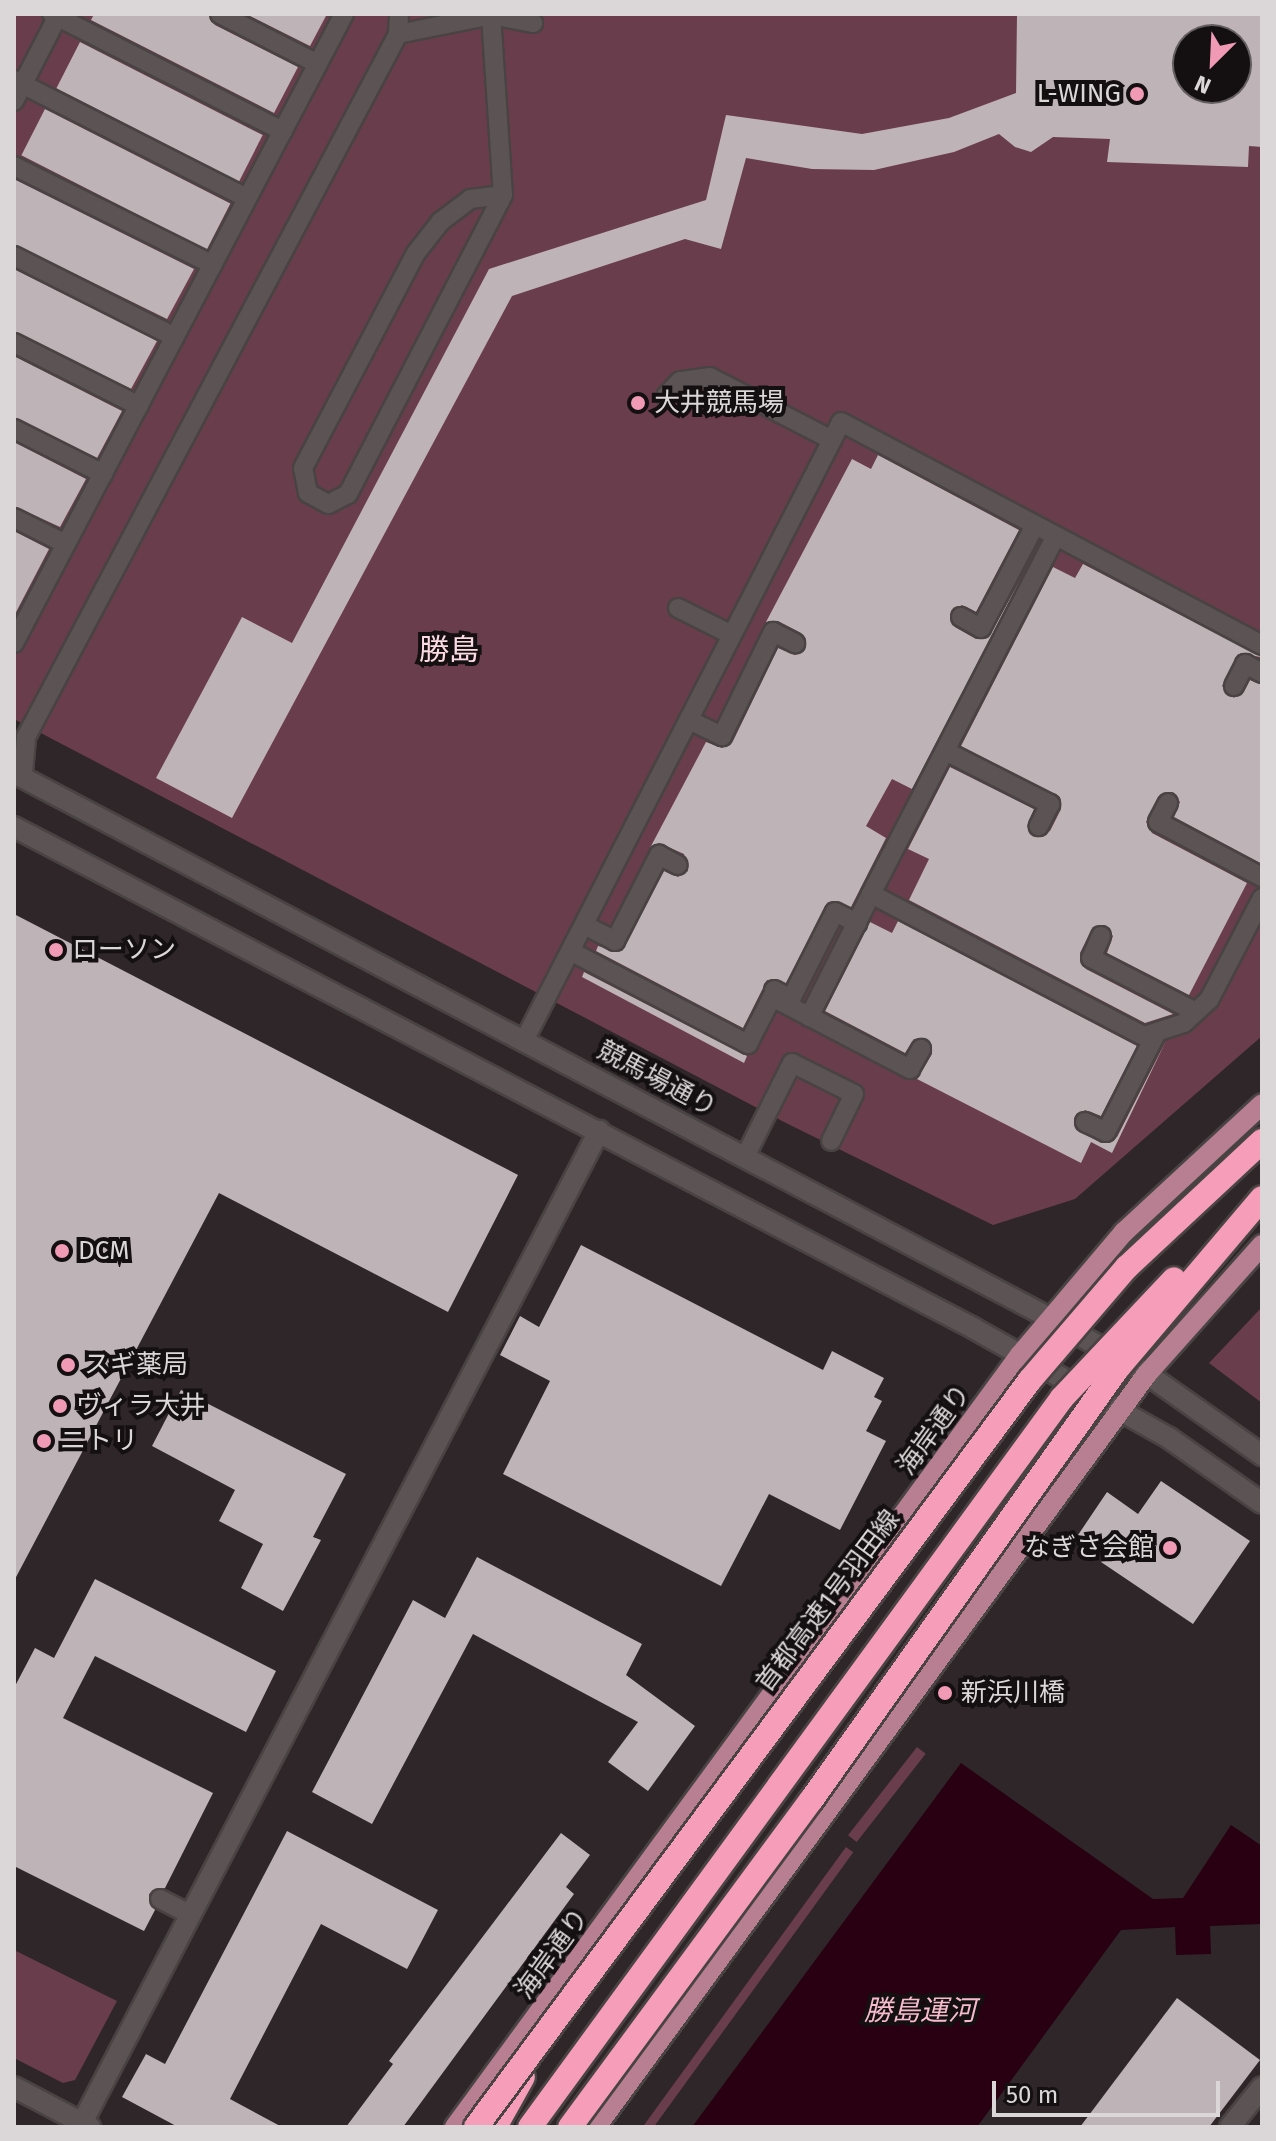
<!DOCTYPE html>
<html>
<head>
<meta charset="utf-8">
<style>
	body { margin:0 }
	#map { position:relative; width:1276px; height:2141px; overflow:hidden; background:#2e2628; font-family:"Fira Sans","Noto Sans JP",sans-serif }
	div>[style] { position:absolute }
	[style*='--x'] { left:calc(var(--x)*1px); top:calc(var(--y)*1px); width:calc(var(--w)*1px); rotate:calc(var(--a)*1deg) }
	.green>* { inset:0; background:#6a3d4c; transform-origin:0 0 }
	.water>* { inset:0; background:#280011 }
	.building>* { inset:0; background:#beb3b6; transform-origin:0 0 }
	.roads { filter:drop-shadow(2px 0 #494344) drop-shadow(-2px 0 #494344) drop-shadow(0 2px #494344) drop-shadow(0 -2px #494344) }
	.lane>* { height:18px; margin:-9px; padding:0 9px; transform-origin:9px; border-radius:9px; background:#5c5355 }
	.street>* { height:20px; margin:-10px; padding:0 10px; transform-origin:10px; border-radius:10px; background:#5c5355 }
	.secondary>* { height:20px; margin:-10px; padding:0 10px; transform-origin:10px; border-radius:10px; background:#5c5355 }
	.primary>* { height:20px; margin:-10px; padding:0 10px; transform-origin:10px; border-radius:10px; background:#b87f92 }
	.highway>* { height:24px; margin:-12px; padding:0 12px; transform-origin:12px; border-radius:12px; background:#f69dba }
	.bridges { filter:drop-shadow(2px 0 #494344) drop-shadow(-2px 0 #494344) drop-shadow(0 2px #494344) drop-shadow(0 -2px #494344) }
	.highway-bridge>* { height:24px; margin:-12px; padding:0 12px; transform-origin:12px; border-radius:12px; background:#f69dba }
	.dots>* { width:22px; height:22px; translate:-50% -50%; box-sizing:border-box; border:4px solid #141011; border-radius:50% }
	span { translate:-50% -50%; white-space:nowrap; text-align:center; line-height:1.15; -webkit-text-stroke:8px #141011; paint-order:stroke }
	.poi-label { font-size:26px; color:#dbd6d7 }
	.right { translate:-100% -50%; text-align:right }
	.left { translate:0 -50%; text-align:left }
	.street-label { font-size:26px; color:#dbd6d7 }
	.water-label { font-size:28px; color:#f6bacd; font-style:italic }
	.quarter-label { font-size:30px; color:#fcdae4 }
	.frame { position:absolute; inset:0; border:16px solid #dbd6d7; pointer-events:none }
	.north { position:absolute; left:1172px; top:24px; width:80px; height:80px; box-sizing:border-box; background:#141011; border:2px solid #645f60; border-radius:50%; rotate:204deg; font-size:22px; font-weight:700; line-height:32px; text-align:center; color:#dbd6d7 }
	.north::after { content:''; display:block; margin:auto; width:28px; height:36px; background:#f09ab6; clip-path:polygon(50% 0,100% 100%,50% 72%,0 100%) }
	.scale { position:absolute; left:992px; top:2081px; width:228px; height:36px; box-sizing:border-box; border:4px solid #dbd6d7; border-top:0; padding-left:10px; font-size:24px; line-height:28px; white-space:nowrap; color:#dbd6d7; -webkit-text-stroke:6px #141011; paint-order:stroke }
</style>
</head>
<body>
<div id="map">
	<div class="green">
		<i style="clip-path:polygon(evenodd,14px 14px,1262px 14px,1262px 1036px,1075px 1199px,993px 1225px,788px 1124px,14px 719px,14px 14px,1188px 40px,1236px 40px,1236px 88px,1188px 88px,1188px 40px)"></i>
		<i style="clip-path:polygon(1262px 1307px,1262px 1403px,1209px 1363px)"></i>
		<i style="left:917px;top:1747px;width:11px;height:112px;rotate:38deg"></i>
		<i style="left:846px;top:1847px;width:9px;height:350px;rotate:36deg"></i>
		<i style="clip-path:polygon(14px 1950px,117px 2001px,75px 2080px,63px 2083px,14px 2058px)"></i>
	</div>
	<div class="water">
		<i style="clip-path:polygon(961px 1763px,1153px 1899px,1183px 1898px,1231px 1825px,1262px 1846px,1262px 1924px,1210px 1926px,1211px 1954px,1176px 1955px,1175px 1927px,1121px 1930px,977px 2127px,692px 2127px)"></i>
	</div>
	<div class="building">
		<i style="clip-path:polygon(94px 14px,208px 14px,215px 25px,298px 67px,274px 113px,91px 20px)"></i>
		<i style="clip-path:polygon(246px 14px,327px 14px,310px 46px)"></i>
		<i style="clip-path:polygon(evenodd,1017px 14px,1262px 14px,1262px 147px,1249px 146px,1248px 167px,1107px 162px,1110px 139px,1053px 137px,1031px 152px,1015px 147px,999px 134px,954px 152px,874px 170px,812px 169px,746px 158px,721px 249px,685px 239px,512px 296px,232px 818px,156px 778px,242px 617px,292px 643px,489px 269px,706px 200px,726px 115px,862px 134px,949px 118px,1016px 93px,1017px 14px,1188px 40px,1236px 40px,1236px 88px,1188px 88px,1188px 40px)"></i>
		<i style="left:80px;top:42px;width:205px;height:52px;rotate:27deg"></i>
		<i style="left:45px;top:109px;width:208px;height:52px;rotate:27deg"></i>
		<i style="clip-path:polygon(14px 179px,194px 269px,167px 319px,14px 244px)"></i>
		<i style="clip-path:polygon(14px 269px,157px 341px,131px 389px,14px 331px)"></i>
		<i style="clip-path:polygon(14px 356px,122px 411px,97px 458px,14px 417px)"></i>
		<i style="clip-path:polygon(14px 442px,86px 479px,60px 527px,14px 506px)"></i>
		<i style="clip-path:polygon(878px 455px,1019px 530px,976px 612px,962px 605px,951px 611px,955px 627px,976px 639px,988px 638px,1023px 575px,912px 789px,892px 779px,866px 826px,886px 838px,851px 907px,828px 902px,786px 983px,767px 980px,743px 1028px,596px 951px,598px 946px,622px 951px,664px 871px,678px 877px,688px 871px,684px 854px,659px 843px,650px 848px,706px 742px,722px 748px,733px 741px,778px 648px,795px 655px,805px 649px,801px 633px,778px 621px,766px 622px,852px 459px,871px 469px)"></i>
		<i style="clip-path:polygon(14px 531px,49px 549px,14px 616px)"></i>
		<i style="clip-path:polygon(1083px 564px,1262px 657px,1238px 654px,1222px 686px,1234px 698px,1250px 680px,1262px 685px,1260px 863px,1174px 817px,1180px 802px,1173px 792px,1158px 797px,1146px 822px,1152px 833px,1247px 883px,1189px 995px,1107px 953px,1113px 936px,1105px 925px,1093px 927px,1080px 953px,1086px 969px,1173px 1014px,1145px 1023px,909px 900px,929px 859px,908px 849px,950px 767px,1034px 809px,1027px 826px,1033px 836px,1050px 831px,1061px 809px,1060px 797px,961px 746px,1053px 567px,1075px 578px)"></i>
		<i style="clip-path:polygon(14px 914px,518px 1175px,448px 1312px,219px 1193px,14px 1581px)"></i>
		<i style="clip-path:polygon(898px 921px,1137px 1046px,1101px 1116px,1085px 1110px,1074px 1118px,1076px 1129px,1101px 1143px,1117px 1137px,1166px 1041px,1112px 1153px,1091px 1142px,1081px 1163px,917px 1079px,932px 1054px,927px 1039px,914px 1039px,905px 1053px,825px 1011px,870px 922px,892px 933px)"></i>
		<i style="clip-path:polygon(584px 972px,747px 1056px,744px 1063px,582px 977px)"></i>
		<i style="clip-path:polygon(581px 1245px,823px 1370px,832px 1351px,884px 1378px,874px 1397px,882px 1401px,866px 1431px,886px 1441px,840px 1530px,769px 1494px,721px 1586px,503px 1474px,550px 1381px,500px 1355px,520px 1316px,539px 1327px)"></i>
		<i style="clip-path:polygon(181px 1390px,346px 1474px,313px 1537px,321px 1540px,283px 1611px,241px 1588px,263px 1544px,219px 1521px,235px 1490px,152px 1446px)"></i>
		<i style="clip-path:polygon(1161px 1481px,1250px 1541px,1193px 1624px,1101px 1562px,1106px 1555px,1078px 1535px,1107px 1492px,1138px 1514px)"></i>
		<i style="clip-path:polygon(477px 1557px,642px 1644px,626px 1675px,695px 1726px,648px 1791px,608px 1762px,638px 1722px,473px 1634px,372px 1824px,312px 1792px,413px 1600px,445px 1618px)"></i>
		<i style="clip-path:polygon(95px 1579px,276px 1671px,246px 1732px,95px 1656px,63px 1718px,213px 1793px,165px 1888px,149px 1894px,155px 1910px,144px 1931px,14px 1866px,14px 1688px,35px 1648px,54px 1658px)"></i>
		<i style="clip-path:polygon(287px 1831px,438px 1910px,407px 1969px,321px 1924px,230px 2099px,282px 2127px,178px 2127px,122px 2097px,146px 2054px,165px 2064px)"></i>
		<i style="clip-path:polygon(561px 1833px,590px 1855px,566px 1887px,574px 1894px,403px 2127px,346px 2127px,393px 2064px,389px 2061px)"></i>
		<i style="clip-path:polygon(1177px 1998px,1260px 2060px,1209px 2127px,1080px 2127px)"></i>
	</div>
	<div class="roads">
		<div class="lane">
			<i style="--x:52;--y:14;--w:259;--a:26.9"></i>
			<i style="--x:220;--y:14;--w:110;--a:27"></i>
			<i style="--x:491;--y:15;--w:43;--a:10.8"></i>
			<i style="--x:398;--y:34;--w:95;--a:-11.5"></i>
			<i style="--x:491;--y:15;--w:180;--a:86.2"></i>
			<i style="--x:14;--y:80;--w:261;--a:26.9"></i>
			<i style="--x:14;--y:101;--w:98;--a:-62.7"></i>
			<i style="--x:14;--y:166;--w:222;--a:26.4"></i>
			<i style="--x:503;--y:195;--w:337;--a:117.4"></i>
			<i style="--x:348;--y:494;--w:22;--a:153"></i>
			<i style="--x:328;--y:504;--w:23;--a:-151"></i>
			<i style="--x:308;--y:493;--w:25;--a:-101"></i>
			<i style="--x:303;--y:468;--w:243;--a:-62.3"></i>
			<i style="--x:416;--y:253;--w:39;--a:-52"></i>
			<i style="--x:440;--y:222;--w:38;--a:-37"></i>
			<i style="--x:470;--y:199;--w:33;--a:-7"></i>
			<i style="--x:14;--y:256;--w:180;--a:26.7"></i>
			<i style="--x:14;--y:343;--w:140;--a:26.7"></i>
			<i style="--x:14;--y:429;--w:100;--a:26.8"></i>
			<i style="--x:832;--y:440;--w:20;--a:-63"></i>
			<i style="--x:841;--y:422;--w:476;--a:27.9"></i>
			<i style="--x:14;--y:518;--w:58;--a:26.6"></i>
			<i style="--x:678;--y:608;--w:60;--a:26.6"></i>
			<i style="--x:961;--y:617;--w:23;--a:29"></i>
			<i style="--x:981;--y:628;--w:116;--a:-62.3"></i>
			<i style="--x:14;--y:643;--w:710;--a:-62.32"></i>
			<i style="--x:1234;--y:686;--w:25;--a:-63"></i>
			<i style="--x:1245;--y:664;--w:19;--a:28"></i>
			<i style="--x:689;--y:720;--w:37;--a:26"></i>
			<i style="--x:722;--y:736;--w:116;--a:-63.9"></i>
			<i style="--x:773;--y:632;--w:25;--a:27"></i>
			<i style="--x:945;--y:751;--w:118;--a:26.8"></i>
			<i style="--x:1050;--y:804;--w:25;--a:117"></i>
			<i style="--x:23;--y:773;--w:36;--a:-85"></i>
			<i style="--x:26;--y:737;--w:795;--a:-62.11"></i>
			<i style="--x:398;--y:34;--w:20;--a:-87"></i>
			<i style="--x:1168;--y:803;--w:21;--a:118"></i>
			<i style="--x:1158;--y:822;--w:118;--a:27.9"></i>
			<i style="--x:871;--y:894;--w:403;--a:-62.7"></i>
			<i style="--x:584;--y:925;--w:35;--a:27"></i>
			<i style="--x:615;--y:941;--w:97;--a:-62.9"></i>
			<i style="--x:659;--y:855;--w:21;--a:28"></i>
			<i style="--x:1101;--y:936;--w:24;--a:114"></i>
			<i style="--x:1091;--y:958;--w:118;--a:27.2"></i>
			<i style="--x:570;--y:951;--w:201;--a:27.6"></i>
			<i style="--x:748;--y:1044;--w:53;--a:-62.9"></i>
			<i style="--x:772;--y:997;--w:156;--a:27.6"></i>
			<i style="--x:910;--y:1069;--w:23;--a:-61"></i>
			<i style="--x:774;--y:990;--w:19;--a:28"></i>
			<i style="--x:791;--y:999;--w:97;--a:-63.2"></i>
			<i style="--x:835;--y:912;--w:25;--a:27"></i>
			<i style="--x:809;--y:1017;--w:138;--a:-63.2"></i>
			<i style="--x:871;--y:894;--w:308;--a:27.5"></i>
			<i style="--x:1144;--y:1036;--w:42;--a:-18"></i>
			<i style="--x:1184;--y:1023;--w:34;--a:-43"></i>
			<i style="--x:1209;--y:1000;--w:115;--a:-62.5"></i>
			<i style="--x:525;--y:1039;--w:673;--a:-62.86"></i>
			<i style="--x:832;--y:440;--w:137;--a:-152.7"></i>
			<i style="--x:710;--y:377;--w:30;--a:172"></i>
			<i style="--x:680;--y:381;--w:21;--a:133"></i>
			<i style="--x:1085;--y:1122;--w:23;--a:25"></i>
			<i style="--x:1106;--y:1132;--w:112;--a:-63"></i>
			<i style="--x:746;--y:1155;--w:103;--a:-63.4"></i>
			<i style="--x:792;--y:1063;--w:69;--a:26.6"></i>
			<i style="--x:854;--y:1094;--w:52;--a:116.1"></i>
			<i style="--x:160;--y:1899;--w:35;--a:27"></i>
		</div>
		<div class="street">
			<i style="--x:82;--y:2123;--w:1119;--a:-62.47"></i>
			<i style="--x:1230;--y:2127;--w:51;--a:-51.3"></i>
		</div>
		<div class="secondary">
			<i style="--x:14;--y:773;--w:1171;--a:27.75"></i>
			<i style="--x:1050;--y:1318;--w:112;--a:30"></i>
			<i style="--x:1147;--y:1374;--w:141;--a:35.2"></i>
			<i style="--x:14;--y:827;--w:1082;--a:27.58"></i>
			<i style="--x:973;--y:1328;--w:225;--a:29.3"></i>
			<i style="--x:1169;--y:1438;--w:113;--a:35"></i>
			<i style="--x:14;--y:2087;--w:86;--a:27.8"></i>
		</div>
		<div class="primary">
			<i style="--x:455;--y:2127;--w:957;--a:-53.8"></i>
			<i style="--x:1020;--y:1355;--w:161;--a:-49.8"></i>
			<i style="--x:1124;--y:1232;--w:188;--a:-42.8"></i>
			<i style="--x:596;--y:2127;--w:933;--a:-53.81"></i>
			<i style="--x:1147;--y:1374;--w:173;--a:-48.3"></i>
		</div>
		<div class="highway">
			<i style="--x:495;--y:2127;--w:57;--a:-60.8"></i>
		</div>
	</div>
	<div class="bridges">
		<div class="highway-bridge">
			<i style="--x:476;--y:2127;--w:930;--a:-53.44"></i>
			<i style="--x:1030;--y:1380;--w:149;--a:-49.4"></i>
			<i style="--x:1127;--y:1267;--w:185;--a:-43"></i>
			<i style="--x:530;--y:2127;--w:902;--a:-53.88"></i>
			<i style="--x:1062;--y:1398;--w:163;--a:-46.7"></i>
			<i style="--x:570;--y:2127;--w:408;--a:-53.6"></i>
			<i style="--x:812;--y:1799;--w:527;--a:-54.65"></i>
			<i style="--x:1117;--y:1369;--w:224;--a:-49.7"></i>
		</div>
	</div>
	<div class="dots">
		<i style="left:1137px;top:94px;background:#f09ab6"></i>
		<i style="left:638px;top:403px;background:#f09ab6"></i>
		<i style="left:56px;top:950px;background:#f09ab6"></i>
		<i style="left:62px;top:1251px;background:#f09ab6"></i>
		<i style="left:68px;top:1365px;background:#f09ab6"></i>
		<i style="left:60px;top:1406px;background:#f09ab6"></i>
		<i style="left:44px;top:1441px;background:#f09ab6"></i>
		<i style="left:1170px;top:1548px;background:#f09ab6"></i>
		<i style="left:945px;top:1693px;background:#f09ab6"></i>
	</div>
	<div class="poi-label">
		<span class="right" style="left:1121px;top:94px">L-WING</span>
		<span class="left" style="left:654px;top:403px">大井競馬場</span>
		<span class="left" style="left:72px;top:950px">ローソン</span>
		<span class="left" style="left:78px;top:1251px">DCM</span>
		<span class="left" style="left:84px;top:1365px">スギ薬局</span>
		<span class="left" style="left:76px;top:1406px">ヴィラ大井</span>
		<span class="left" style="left:60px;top:1441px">ニトリ</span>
		<span class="right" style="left:1154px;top:1548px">なぎさ会館</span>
		<span class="left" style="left:961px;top:1693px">新浜川橋</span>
	</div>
	<div class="street-label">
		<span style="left:657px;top:1079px;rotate:28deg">競馬場通り</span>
		<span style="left:934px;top:1430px;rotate:-54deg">海岸通り</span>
		<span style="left:828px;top:1601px;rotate:-53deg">首都高速1号羽田線</span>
		<span style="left:552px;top:1954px;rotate:-54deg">海岸通り</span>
	</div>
	<div class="water-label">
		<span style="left:920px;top:2011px">勝島運河</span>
	</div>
	<div class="quarter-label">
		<span style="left:449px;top:650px">勝島</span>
	</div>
	<div class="frame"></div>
	<div class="north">N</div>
	<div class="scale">50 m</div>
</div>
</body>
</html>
